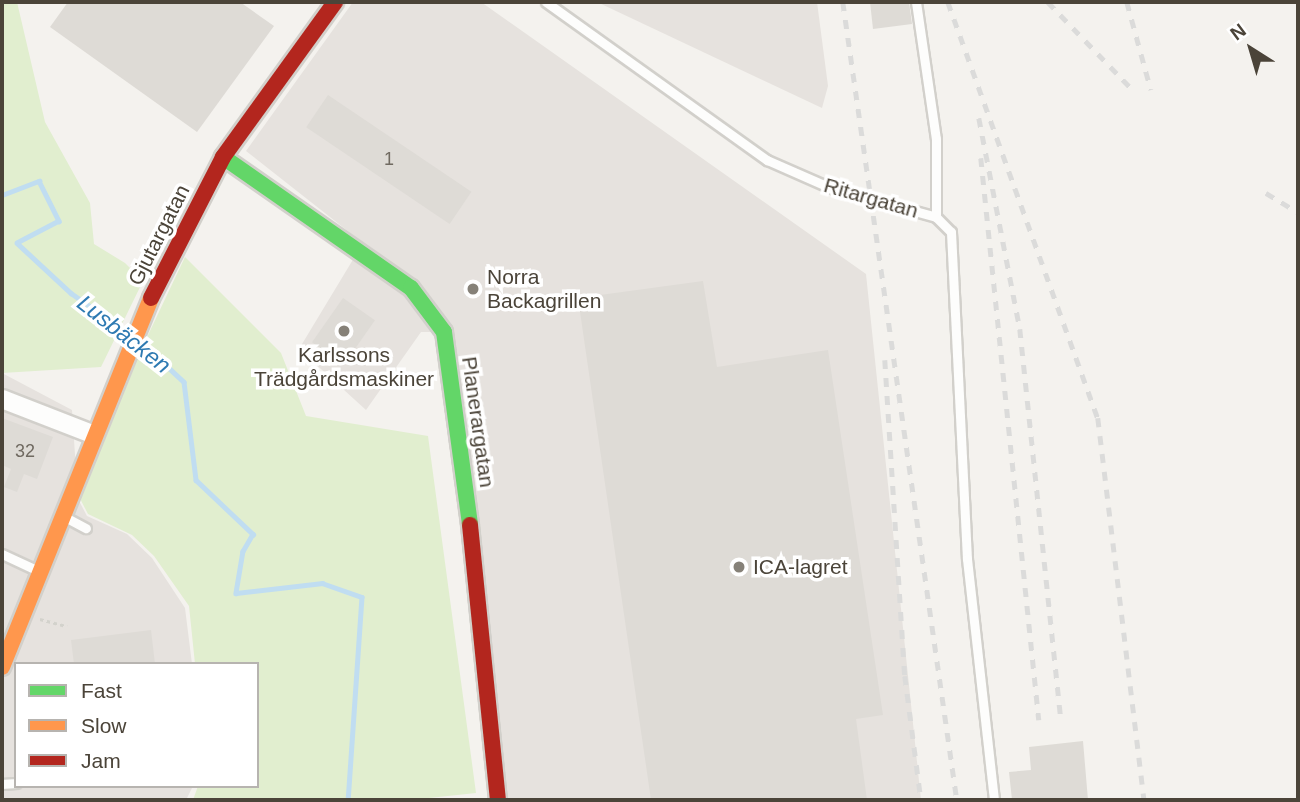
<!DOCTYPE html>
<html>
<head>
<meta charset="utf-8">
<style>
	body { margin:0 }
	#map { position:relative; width:1300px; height:802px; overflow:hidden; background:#f4f2ee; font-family:Helvetica,sans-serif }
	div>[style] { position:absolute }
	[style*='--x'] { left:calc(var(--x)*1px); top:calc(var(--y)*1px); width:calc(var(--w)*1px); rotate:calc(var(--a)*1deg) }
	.industrial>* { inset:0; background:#e6e2de }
	.green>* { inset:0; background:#e1eecf }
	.stream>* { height:4.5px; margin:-2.25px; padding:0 2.25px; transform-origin:2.25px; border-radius:2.25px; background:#c0ddf1 }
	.building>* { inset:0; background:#dedbd6; transform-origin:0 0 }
	.path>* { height:2.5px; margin-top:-1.25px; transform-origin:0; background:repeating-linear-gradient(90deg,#d3d2cc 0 3.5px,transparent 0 7px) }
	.roads { filter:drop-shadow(2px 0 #d2d0cb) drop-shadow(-2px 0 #d2d0cb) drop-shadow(0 2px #d2d0cb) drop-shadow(0 -2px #d2d0cb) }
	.lane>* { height:9px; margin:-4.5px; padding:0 4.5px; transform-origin:4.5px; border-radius:4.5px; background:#fdfdfc }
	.street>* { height:18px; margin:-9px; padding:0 9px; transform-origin:9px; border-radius:9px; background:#fdfdfc }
	.fast>* { height:16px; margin:-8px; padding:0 8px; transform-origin:8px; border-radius:8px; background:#63d668 }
	.slow>* { height:16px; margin:-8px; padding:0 8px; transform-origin:8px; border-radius:8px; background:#ff974d }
	.jam>* { height:16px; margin:-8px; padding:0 8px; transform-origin:8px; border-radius:8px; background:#b3261e }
	.rail>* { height:4.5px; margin-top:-2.25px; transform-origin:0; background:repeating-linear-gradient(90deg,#dbdbda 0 9px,transparent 0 18px) }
	.dots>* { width:19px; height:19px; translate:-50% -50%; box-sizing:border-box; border:4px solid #fff; border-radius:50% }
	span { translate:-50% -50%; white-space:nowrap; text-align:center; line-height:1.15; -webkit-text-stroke:7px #fff; paint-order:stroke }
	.number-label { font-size:18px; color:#706a61 }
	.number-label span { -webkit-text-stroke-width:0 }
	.street-label { font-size:21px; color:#4b4439 }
	.poi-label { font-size:21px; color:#4b4439 }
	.left { translate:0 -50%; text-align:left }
	.water-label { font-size:23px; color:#2e7ab2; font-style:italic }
	.frame { position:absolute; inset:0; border:4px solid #4b4439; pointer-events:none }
	.legend { position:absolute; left:14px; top:662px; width:245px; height:126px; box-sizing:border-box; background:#fff; border:2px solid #b7b4b0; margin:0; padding:9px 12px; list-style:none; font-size:21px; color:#4b4439 }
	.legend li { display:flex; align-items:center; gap:14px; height:35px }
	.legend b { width:35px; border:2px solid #b7b4b0 }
	.north { position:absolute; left:1216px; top:14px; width:70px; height:70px; -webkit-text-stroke:5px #fff; paint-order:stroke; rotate:323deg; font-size:19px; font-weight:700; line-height:28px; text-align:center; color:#4b4439 }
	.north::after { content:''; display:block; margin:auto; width:24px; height:32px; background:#4b4439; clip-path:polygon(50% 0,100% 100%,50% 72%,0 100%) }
</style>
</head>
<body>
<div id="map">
	<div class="industrial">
		<i style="clip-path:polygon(353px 2px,481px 2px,866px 274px,921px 800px,498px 800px,444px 332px,421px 332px,366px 410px,299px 349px,363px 243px,246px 151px)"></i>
		<i style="clip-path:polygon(597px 2px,817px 2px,828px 86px,822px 108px)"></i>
		<i style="clip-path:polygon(2px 373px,72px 410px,78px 499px,87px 516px,127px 534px,152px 558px,185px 608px,192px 664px,16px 664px,16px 786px,193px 786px,186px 800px,2px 800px)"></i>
	</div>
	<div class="green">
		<i style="clip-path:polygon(2px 2px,17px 2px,45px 122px,90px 203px,94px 244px,125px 263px,143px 281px,101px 367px,2px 373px)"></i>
		<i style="clip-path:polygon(185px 257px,281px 353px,306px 416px,428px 436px,476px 793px,410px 800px,193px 800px,198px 786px,257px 786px,257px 664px,195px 664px,189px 606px,154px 556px,132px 535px,88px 514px,75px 489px)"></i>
	</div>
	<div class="stream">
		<i style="--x:2;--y:195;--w:40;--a:-21"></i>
		<i style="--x:39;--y:181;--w:45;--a:63.4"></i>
		<i style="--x:59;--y:221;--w:47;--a:152.4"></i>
		<i style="--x:17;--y:243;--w:74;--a:42.8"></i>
		<i style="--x:71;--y:293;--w:68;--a:34.9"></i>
		<i style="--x:140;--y:341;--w:60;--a:43"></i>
		<i style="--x:184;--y:382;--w:99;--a:83"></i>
		<i style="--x:196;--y:480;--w:79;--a:43.5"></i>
		<i style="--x:253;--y:534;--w:20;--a:120"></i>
		<i style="--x:243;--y:551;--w:43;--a:99.5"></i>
		<i style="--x:236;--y:593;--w:87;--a:-6.6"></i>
		<i style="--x:322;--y:583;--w:42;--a:19.3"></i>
		<i style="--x:362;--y:597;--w:203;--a:93.9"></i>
	</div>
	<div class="building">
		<i style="clip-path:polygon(68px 2px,240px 2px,274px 26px,197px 132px,50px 27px)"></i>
		<i style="clip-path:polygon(870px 2px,909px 2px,912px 24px,873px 29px)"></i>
		<i style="left:328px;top:95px;width:173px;height:39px;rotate:34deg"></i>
		<i style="clip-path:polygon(703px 281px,717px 367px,828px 350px,883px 715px,856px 719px,867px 800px,651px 800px,578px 298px)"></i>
		<i style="left:343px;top:298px;width:39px;height:54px;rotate:35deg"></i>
		<i style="clip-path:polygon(2px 418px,53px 437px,37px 479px,24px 474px,17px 492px,4px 487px,11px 469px,2px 465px)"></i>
		<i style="clip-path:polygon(151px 630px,155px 664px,74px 664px,71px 640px)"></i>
		<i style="clip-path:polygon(1083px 741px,1088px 800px,1012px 800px,1009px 772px,1031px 770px,1029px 747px)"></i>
	</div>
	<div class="path">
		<i style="--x:40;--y:619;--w:28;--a:15"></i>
	</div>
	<div class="roads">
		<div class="lane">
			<i style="--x:546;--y:2;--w:272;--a:35.6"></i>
			<i style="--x:767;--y:160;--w:70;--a:23.6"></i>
			<i style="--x:831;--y:188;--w:109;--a:15.4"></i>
			<i style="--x:936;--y:217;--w:21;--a:45"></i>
			<i style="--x:951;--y:232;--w:327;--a:87.2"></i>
			<i style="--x:967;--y:559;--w:243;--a:83.6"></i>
			<i style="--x:916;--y:2;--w:138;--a:81.7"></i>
			<i style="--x:936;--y:139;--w:78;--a:90"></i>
			<i style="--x:63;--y:516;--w:26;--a:28"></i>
			<i style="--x:2;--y:554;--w:40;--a:25"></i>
			<i style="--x:2;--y:784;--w:14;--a:-4"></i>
		</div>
		<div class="street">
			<i style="--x:2;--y:399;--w:97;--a:21.3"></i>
		</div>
		<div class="fast">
			<i style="--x:223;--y:157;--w:229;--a:34.9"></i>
			<i style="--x:411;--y:288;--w:55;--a:53.1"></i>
			<i style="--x:444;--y:332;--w:195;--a:82.3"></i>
		</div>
		<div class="slow">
			<i style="--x:2;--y:667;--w:398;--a:-68"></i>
		</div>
		<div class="jam">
			<i style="--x:151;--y:298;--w:158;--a:-62.9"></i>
			<i style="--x:223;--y:157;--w:191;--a:-54.1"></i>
			<i style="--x:470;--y:525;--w:276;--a:84.2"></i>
		</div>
	</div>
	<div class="rail">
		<i style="--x:843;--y:2;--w:806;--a:81.87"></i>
		<i style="--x:948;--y:2;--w:442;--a:70.2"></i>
		<i style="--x:1098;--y:418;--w:385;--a:83.1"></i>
		<i style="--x:1048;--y:2;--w:122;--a:46"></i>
		<i style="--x:1127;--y:2;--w:91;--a:74.7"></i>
		<i style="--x:979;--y:118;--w:215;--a:79"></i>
		<i style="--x:1020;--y:329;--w:390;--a:84"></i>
		<i style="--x:981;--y:158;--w:565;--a:84.11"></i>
		<i style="--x:1266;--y:193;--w:37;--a:31"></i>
		<i style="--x:885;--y:360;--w:317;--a:86.4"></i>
		<i style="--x:905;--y:676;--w:125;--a:82.6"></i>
	</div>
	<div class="dots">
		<i style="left:473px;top:289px;background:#868178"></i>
		<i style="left:344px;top:331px;background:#868178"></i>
		<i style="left:739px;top:567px;background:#868178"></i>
	</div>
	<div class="number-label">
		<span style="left:389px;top:159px">1</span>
		<span style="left:25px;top:451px">32</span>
	</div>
	<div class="street-label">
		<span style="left:871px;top:198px;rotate:16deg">Ritargatan</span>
		<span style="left:159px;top:235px;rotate:-63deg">Gjutargatan</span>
		<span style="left:478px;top:422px;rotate:82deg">Planerargatan</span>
	</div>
	<div class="poi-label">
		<span class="left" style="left:487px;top:289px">Norra<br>Backagrillen</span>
		<span style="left:344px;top:367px">Karlssons<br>Trädgårdsmaskiner</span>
		<span class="left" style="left:753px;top:567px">ICA-lagret</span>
	</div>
	<div class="water-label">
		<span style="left:124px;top:334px;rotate:38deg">Lusbäcken</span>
	</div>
	<div class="frame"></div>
	<ul class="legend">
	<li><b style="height:9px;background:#63d668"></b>Fast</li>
	<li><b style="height:9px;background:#ff974d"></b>Slow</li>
	<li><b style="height:9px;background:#b3261e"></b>Jam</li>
	</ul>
	<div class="north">N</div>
</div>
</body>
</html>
